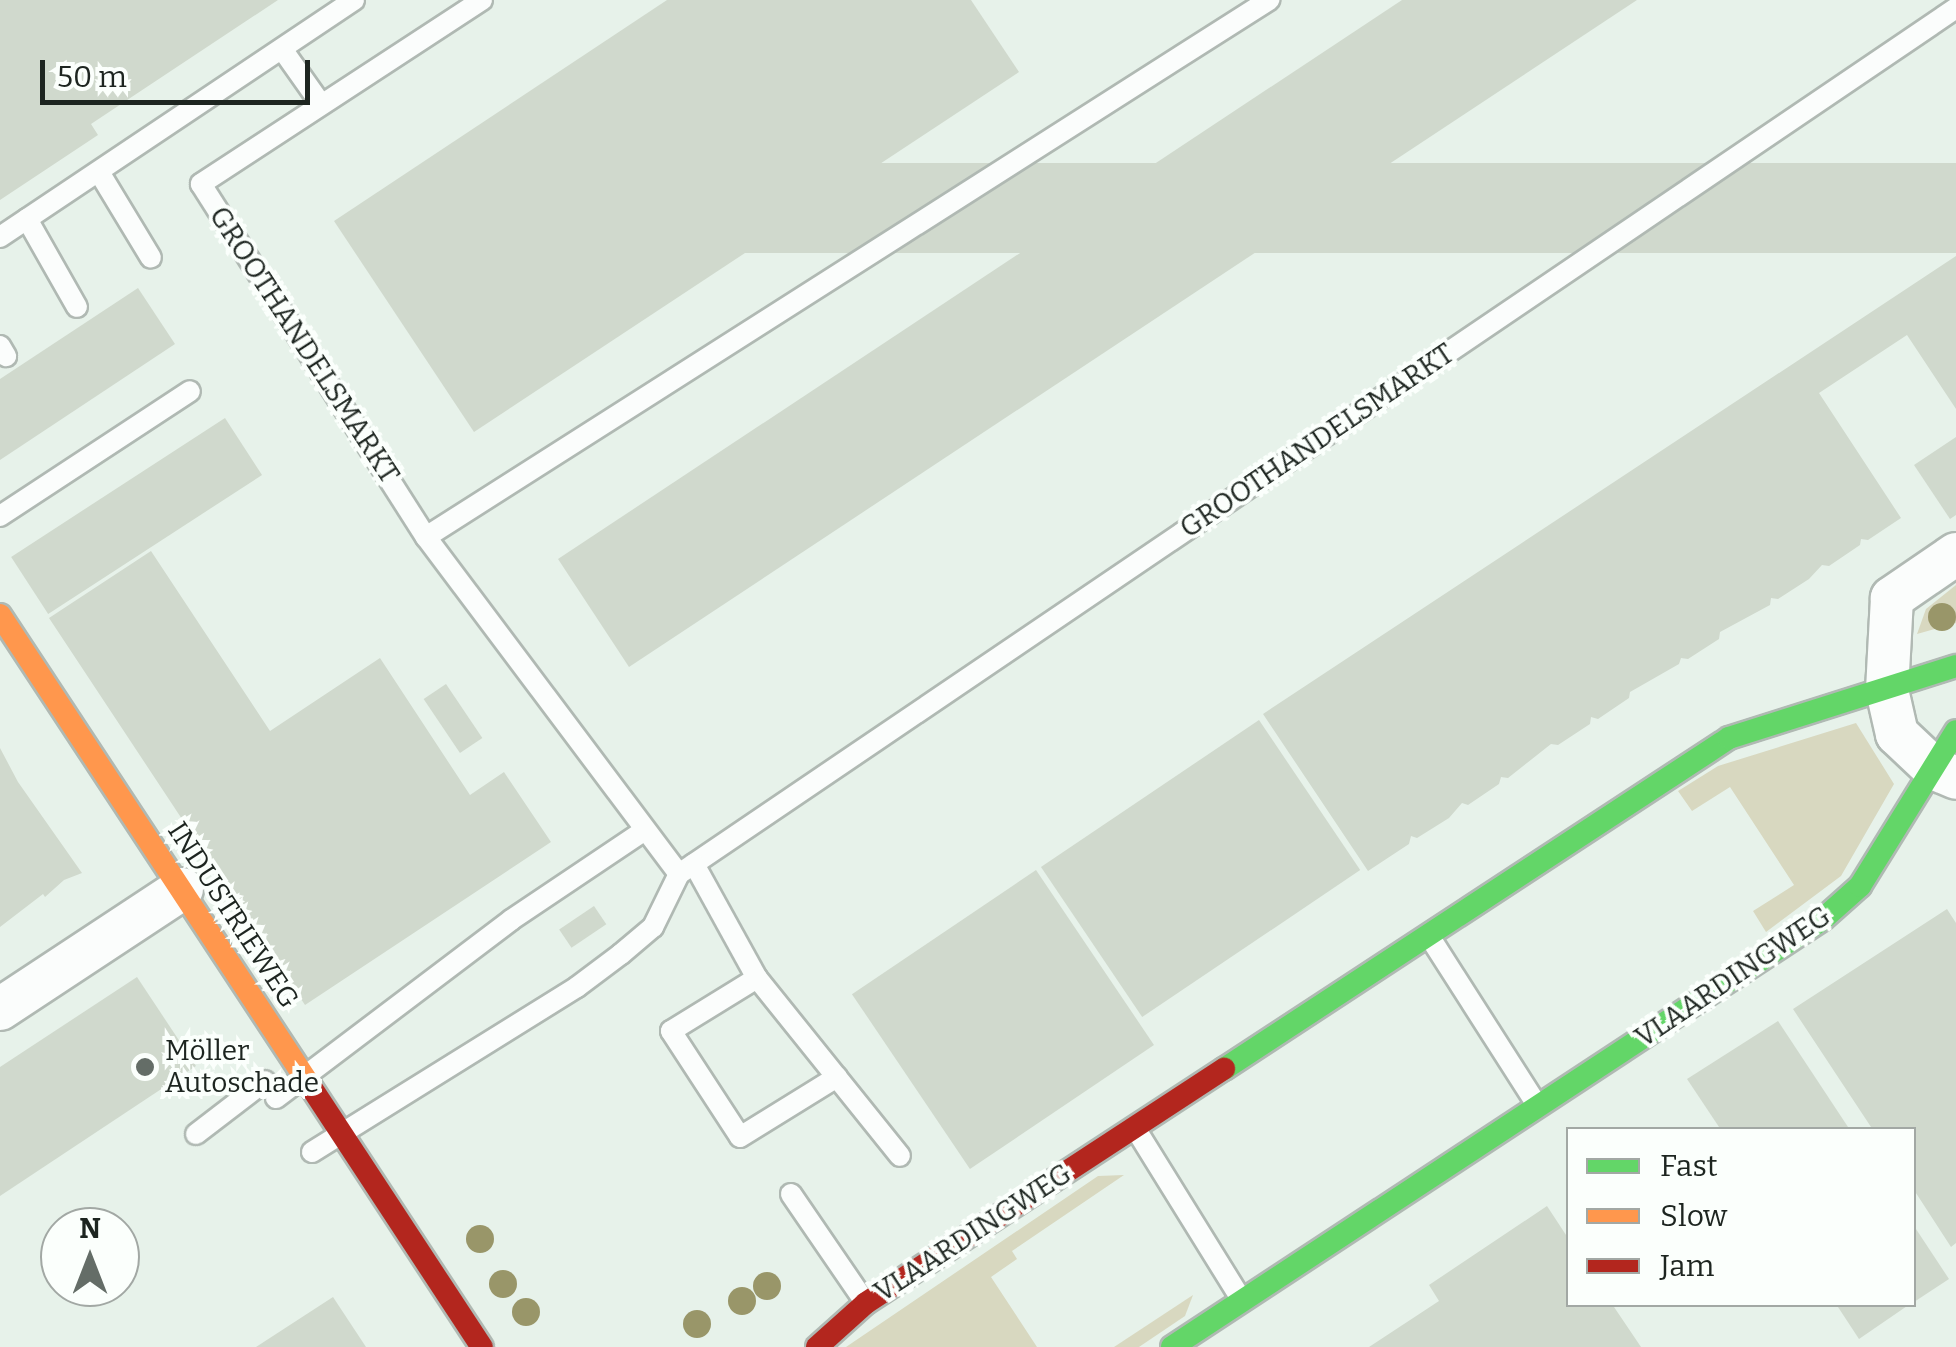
<!DOCTYPE html>
<html>
<head>
<meta charset="utf-8">
<style>
	body { margin:0 }
	#map { position:relative; width:1956px; height:1347px; overflow:hidden; background:#e7f2ea; font-family:Bitter,serif }
	div>[style] { position:absolute }
	[style*='--x'] { left:calc(var(--x)*1px); top:calc(var(--y)*1px); width:calc(var(--w)*1px); rotate:calc(var(--a)*1deg) }
	.green>* { inset:0; background:#d8d8c0 }
	.building>* { inset:0; background:#d0d9cd; transform-origin:0 0 }
	.roads { filter:drop-shadow(2px 0 #b0b9b3) drop-shadow(-2px 0 #b0b9b3) drop-shadow(0 2px #b0b9b3) drop-shadow(0 -2px #b0b9b3) }
	.lane>* { height:20px; margin:-10px; padding:0 10px; transform-origin:10px; border-radius:10px; background:#fbfdfc }
	.street>* { height:42px; margin:-21px; padding:0 21px; transform-origin:21px; border-radius:21px; background:#fbfdfc }
	.fast>* { height:22px; margin:-11px; padding:0 11px; transform-origin:11px; border-radius:11px; background:#63d668 }
	.slow>* { height:22px; margin:-11px; padding:0 11px; transform-origin:11px; border-radius:11px; background:#ff974d }
	.jam>* { height:22px; margin:-11px; padding:0 11px; transform-origin:11px; border-radius:11px; background:#b3261e }
	.trees>* { width:28px; height:28px; margin:-14px; border-radius:50%; background:#999669 }
	.dots>* { width:28px; height:28px; translate:-50% -50%; box-sizing:border-box; border:5px solid #fbfffc; border-radius:50% }
	span { translate:-50% -50%; white-space:nowrap; text-align:center; line-height:1.15; -webkit-text-stroke:8px #fbfffc; paint-order:stroke }
	.street-label { font-size:28px; color:#1d2520 }
	.poi-label { font-size:28px; color:#1d2520 }
	.left { translate:0 -50%; text-align:left }
	.legend { position:absolute; left:1566px; top:1127px; width:350px; height:180px; box-sizing:border-box; background:#fbfffc; border:2px solid #a2a8a4; margin:0; padding:12px 18px; list-style:none; font-size:30px; color:#1d2520 }
	.legend li { display:flex; align-items:center; gap:20px; height:50px }
	.legend b { width:50px; border:2px solid #a2a8a4 }
	.north { position:absolute; left:40px; top:1207px; width:100px; height:100px; box-sizing:border-box; background:#fbfffc; border:2px solid #a2a8a4; border-radius:50%; rotate:0deg; font-size:28px; font-weight:700; line-height:40px; text-align:center; color:#1d2520 }
	.north::after { content:''; display:block; margin:auto; width:35px; height:45px; background:#646d67; clip-path:polygon(50% 0,100% 100%,50% 72%,0 100%) }
	.scale { position:absolute; left:40px; top:60px; width:270px; height:45px; box-sizing:border-box; border:5px solid #1d2520; border-top:0; padding-left:12px; font-size:30px; line-height:35px; white-space:nowrap; color:#1d2520; -webkit-text-stroke:8px #fbfffc; paint-order:stroke }
</style>
</head>
<body>
<div id="map">
	<div class="green">
		<i style="clip-path:polygon(1956px 585px,1956px 623px,1917px 634px,1926px 609px)"></i>
		<i style="clip-path:polygon(1856px 723px,1894px 784px,1841px 876px,1766px 932px,1753px 911px,1794px 885px,1730px 787px,1692px 811px,1678px 791px,1718px 766px)"></i>
		<i style="clip-path:polygon(1124px 1175px,1012px 1251px,1017px 1259px,991px 1277px,1037px 1347px,846px 1347px,1098px 1176px)"></i>
		<i style="clip-path:polygon(1193px 1295px,1185px 1316px,1139px 1347px,1114px 1347px)"></i>
	</div>
	<div class="building">
		<i style="clip-path:polygon(0 0,278px 0,91px 124px,98px 135px,0 200px)"></i>
		<i style="clip-path:polygon(667px 0,971px 0,1019px 72px,474px 432px,334px 221px)"></i>
		<i style="clip-path:polygon(1402px 0,1637px 0,629px 667px,558px 559px)"></i>
		<i style="left:1956px;top:163px;width:90px;height:1378px;rotate:90deg"></i>
		<i style="clip-path:polygon(1956px 256px,1956px 409px,1907px 335px,1819px 393px,1901px 518px,1868px 540px,1861px 539px,1860px 545px,1829px 566px,1822px 565px,1809px 579px,1778px 599px,1771px 598px,1770px 605px,1720px 632px,1719px 639px,1688px 659px,1681px 658px,1679px 664px,1630px 692px,1629px 698px,1598px 719px,1591px 717px,1590px 724px,1558px 745px,1551px 744px,1508px 778px,1501px 777px,1499px 784px,1468px 805px,1462px 803px,1449px 818px,1417px 838px,1411px 836px,1409px 844px,1368px 871px,1263px 714px)"></i>
		<i style="clip-path:polygon(138px 288px,175px 344px,0 460px,0 379px)"></i>
		<i style="left:225px;top:418px;width:68px;height:255px;rotate:57deg"></i>
		<i style="clip-path:polygon(1956px 437px,1956px 515px,1950px 519px,1914px 465px)"></i>
		<i style="clip-path:polygon(151px 551px,270px 731px,380px 658px,470px 795px,504px 772px,551px 842px,305px 1005px,49px 618px)"></i>
		<i style="left:446px;top:684px;width:65px;height:27px;rotate:56deg"></i>
		<i style="left:1259px;top:720px;width:181px;height:263px;rotate:56deg"></i>
		<i style="clip-path:polygon(0 748px,18px 782px,82px 873px,64px 880px,45px 897px,43px 894px,0 927px)"></i>
		<i style="left:1036px;top:870px;width:211px;height:222px;rotate:56deg"></i>
		<i style="left:594px;top:906px;width:22px;height:42px;rotate:56deg"></i>
		<i style="clip-path:polygon(1947px 909px,1956px 923px,1956px 1243px,1951px 1247px,1914px 1190px,1914px 1130px,1873px 1130px,1793px 1009px)"></i>
		<i style="clip-path:polygon(137px 977px,196px 1066px,0 1196px,0 1067px)"></i>
		<i style="clip-path:polygon(1778px 1021px,1850px 1130px,1721px 1130px,1687px 1079px)"></i>
		<i style="clip-path:polygon(1547px 1206px,1568px 1238px,1568px 1304px,1612px 1304px,1641px 1347px,1369px 1347px,1439px 1301px,1429px 1285px)"></i>
		<i style="clip-path:polygon(1914px 1226px,1949px 1279px,1914px 1302px)"></i>
		<i style="clip-path:polygon(333px 1297px,366px 1347px,256px 1347px)"></i>
		<i style="clip-path:polygon(1836px 1304px,1910px 1304px,1859px 1339px)"></i>
	</div>
	<div class="roads">
		<div class="lane">
			<i style="--x:482;--y:0;--w:336;--a:146.8"></i>
			<i style="--x:201;--y:184;--w:419;--a:57.5"></i>
			<i style="--x:426;--y:537;--w:421;--a:53.1"></i>
			<i style="--x:679;--y:874;--w:1543;--a:-34.14"></i>
			<i style="--x:282;--y:49;--w:67;--a:54.7"></i>
			<i style="--x:99;--y:172;--w:100;--a:58.8"></i>
			<i style="--x:27;--y:219;--w:101;--a:60.4"></i>
			<i style="--x:0;--y:237;--w:426;--a:-33.8"></i>
			<i style="--x:0;--y:346;--w:12;--a:59"></i>
			<i style="--x:0;--y:516;--w:227;--a:-33.3"></i>
			<i style="--x:426;--y:537;--w:1000;--a:-32.5"></i>
			<i style="--x:694;--y:864;--w:130;--a:61.1"></i>
			<i style="--x:757;--y:978;--w:228;--a:51.2"></i>
			<i style="--x:1429;--y:936;--w:201;--a:57.4"></i>
			<i style="--x:757;--y:978;--w:101;--a:148.4"></i>
			<i style="--x:671;--y:1031;--w:126;--a:56.9"></i>
			<i style="--x:740;--y:1137;--w:114;--a:-31.7"></i>
			<i style="--x:276;--y:1098;--w:295;--a:-37.1"></i>
			<i style="--x:511;--y:920;--w:161;--a:-33.9"></i>
			<i style="--x:1135;--y:1128;--w:201;--a:58.2"></i>
			<i style="--x:196;--y:1134;--w:87;--a:-37.5"></i>
			<i style="--x:312;--y:1152;--w:312;--a:-31.9"></i>
			<i style="--x:577;--y:987;--w:55;--a:-36.9"></i>
			<i style="--x:621;--y:954;--w:42;--a:-40.2"></i>
			<i style="--x:653;--y:927;--w:59;--a:-63.9"></i>
			<i style="--x:791;--y:1194;--w:131;--a:55.6"></i>
		</div>
		<div class="street">
			<i style="--x:1956;--y:554;--w:78;--a:145.5"></i>
			<i style="--x:1892;--y:598;--w:92;--a:93.1"></i>
			<i style="--x:1887;--y:690;--w:45;--a:77.2"></i>
			<i style="--x:1897;--y:734;--w:50;--a:43.4"></i>
			<i style="--x:1933;--y:768;--w:25;--a:23"></i>
			<i style="--x:0;--y:1009;--w:218;--a:-33.4"></i>
		</div>
		<div class="fast">
			<i style="--x:1224;--y:1069;--w:604;--a:-33.24"></i>
			<i style="--x:1729;--y:738;--w:238;--a:-17.6"></i>
			<i style="--x:1172;--y:1347;--w:779;--a:-33.32"></i>
			<i style="--x:1823;--y:919;--w:50;--a:-41.7"></i>
			<i style="--x:1860;--y:886;--w:182;--a:-58.2"></i>
		</div>
		<div class="slow">
			<i style="--x:0;--y:615;--w:565;--a:56.62"></i>
		</div>
		<div class="jam">
			<i style="--x:311;--y:1087;--w:311;--a:56.7"></i>
			<i style="--x:817;--y:1347;--w:66;--a:-41.9"></i>
			<i style="--x:866;--y:1303;--w:428;--a:-33.2"></i>
		</div>
	</div>
	<div class="trees">
		<i style="left:1942px;top:617px"></i>
		<i style="left:480px;top:1239px"></i>
		<i style="left:503px;top:1284px"></i>
		<i style="left:767px;top:1286px"></i>
		<i style="left:742px;top:1301px"></i>
		<i style="left:526px;top:1312px"></i>
		<i style="left:697px;top:1324px"></i>
	</div>
	<div class="dots">
		<i style="left:145px;top:1067px;background:#646d67"></i>
	</div>
	<div class="street-label">
		<span style="left:304px;top:345px;rotate:57deg">GROOTHANDELSMARKT</span>
		<span style="left:1317px;top:441px;rotate:-34deg">GROOTHANDELSMARKT</span>
		<span style="left:233px;top:915px;rotate:57deg">INDUSTRIEWEG</span>
		<span style="left:1733px;top:977px;rotate:-34deg">VLAARDINGWEG</span>
		<span style="left:973px;top:1233px;rotate:-33deg">VLAARDINGWEG</span>
	</div>
	<div class="poi-label">
		<span class="left" style="left:165px;top:1067px">Möller<br>Autoschade</span>
	</div>
	<ul class="legend">
	<li><b style="height:12px;background:#63d668"></b>Fast</li>
	<li><b style="height:12px;background:#ff974d"></b>Slow</li>
	<li><b style="height:12px;background:#b3261e"></b>Jam</li>
	</ul>
	<div class="north">N</div>
	<div class="scale">50 m</div>
</div>
</body>
</html>
